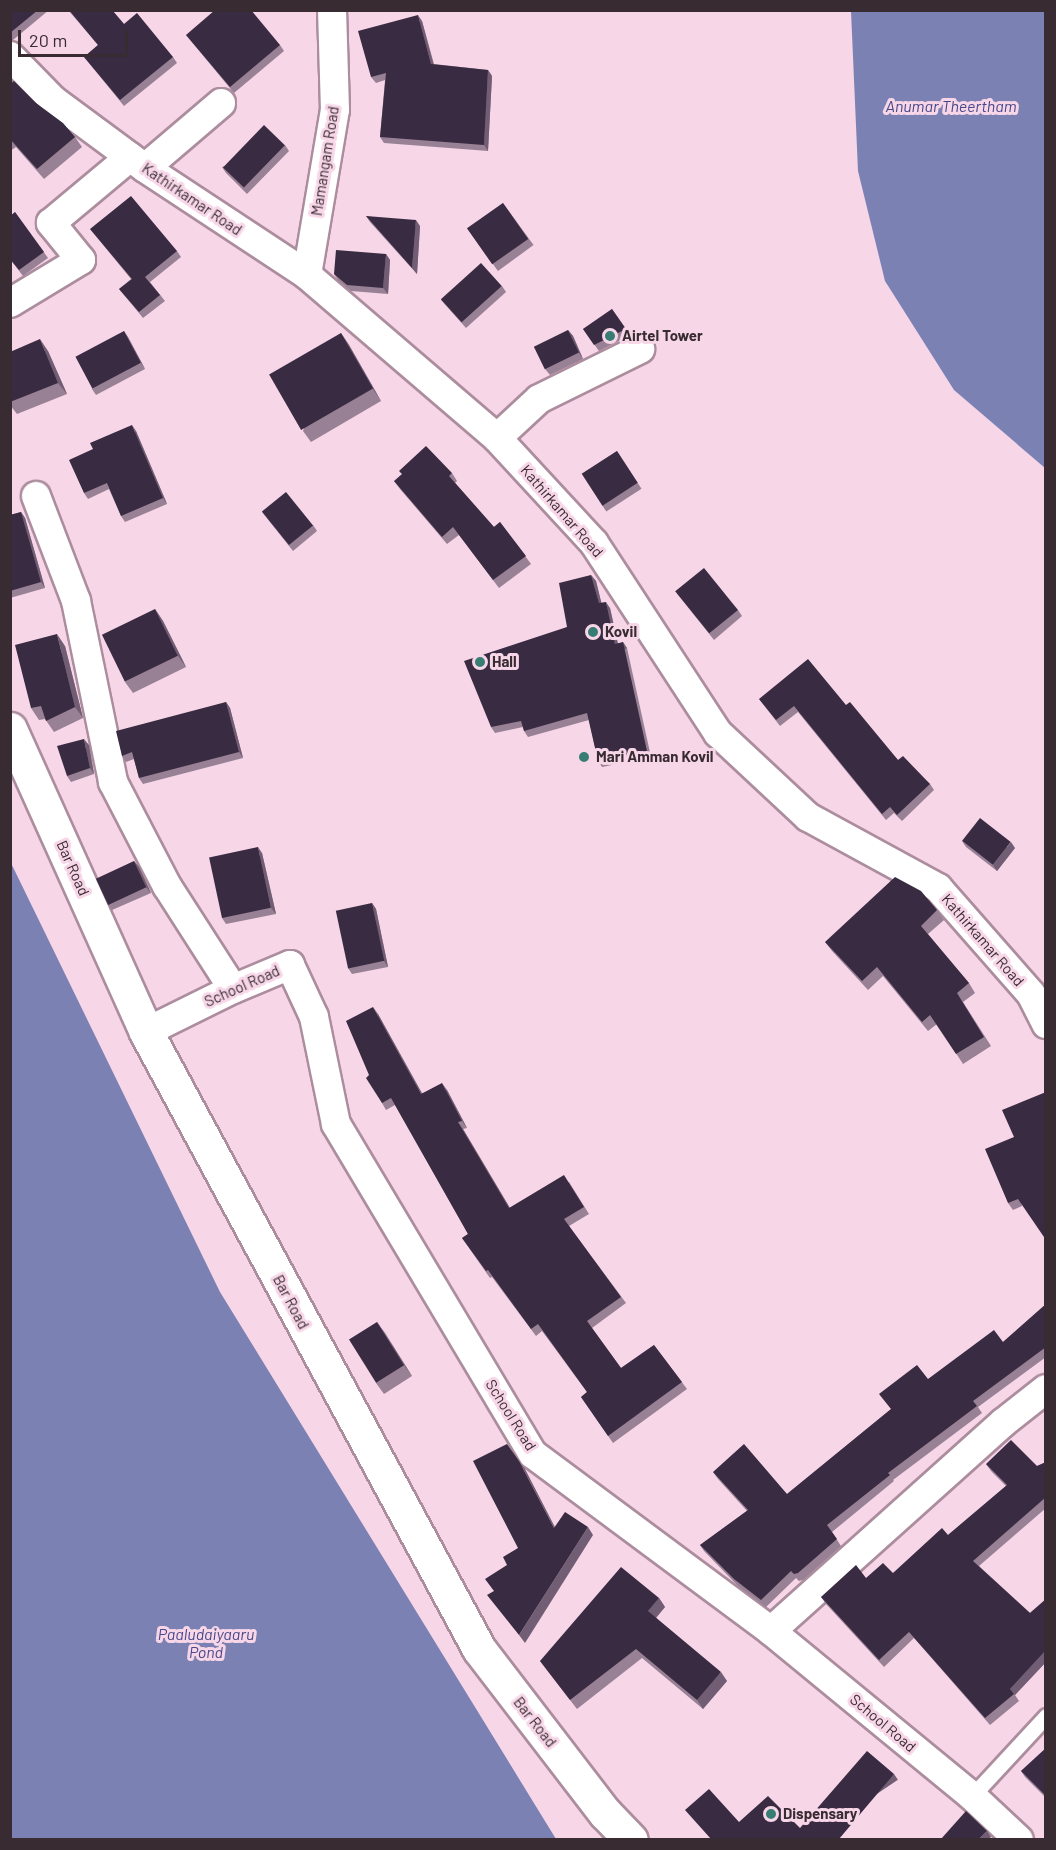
<!DOCTYPE html>
<html>
<head>
<meta charset="utf-8">
<style>
	body { margin:0 }
	#map { position:relative; width:1056px; height:1850px; overflow:hidden; background:#f7d6e8; font-family:Barlow,sans-serif }
	div>[style] { position:absolute }
	[style*='--x'] { left:calc(var(--x)*1px); top:calc(var(--y)*1px); width:calc(var(--w)*1px); rotate:calc(var(--a)*1deg) }
	.water>* { inset:0; background:#7c81b3 }
	.roads { filter:drop-shadow(2px 0 #ac8d9e) drop-shadow(-2px 0 #ac8d9e) drop-shadow(0 2px #ac8d9e) drop-shadow(0 -2px #ac8d9e) }
	.service>* { height:15px; margin:-7.5px; padding:0 7.5px; transform-origin:7.5px; border-radius:7.5px; background:#fff }
	.minor>* { height:28px; margin:-14px; padding:0 14px; transform-origin:14px; border-radius:14px; background:#fff }
	.primary>* { height:33px; margin:-16.5px; padding:0 16.5px; transform-origin:16.5px; border-radius:16.5px; background:#fff }
	.wall>* { inset:0; background:#988095; transform-origin:0 0 }
	.shaded-wall>* { inset:0; background:#725e74; transform-origin:0 0 }
	.building>* { inset:0; background:#392b42; transform-origin:0 0 }
	.dots>* { width:16px; height:16px; translate:-50% -50%; box-sizing:border-box; border:3px solid #f7d6e8; border-radius:50% }
	span { translate:-50% -50%; white-space:nowrap; text-align:center; line-height:1.15; -webkit-text-stroke:6px #f7d6e8; paint-order:stroke }
	.street-label { font-size:15px; color:#382b32 }
	.poi-label { font-size:15px; color:#382b32; font-weight:700 }
	.left { translate:0 -50%; text-align:left }
	.water-label { font-size:16px; color:#464889; font-style:italic }
	.frame { position:absolute; inset:0; border:12px solid #382b32; pointer-events:none }
	.scale { position:absolute; left:18px; top:30px; width:110px; height:27px; box-sizing:border-box; border:3px solid #382b32; border-top:0; padding-left:8px; font-size:18px; line-height:21px; white-space:nowrap; color:#382b32; -webkit-text-stroke:4px #f7d6e8; paint-order:stroke }
</style>
</head>
<body>
<div id="map">
	<div class="water">
		<i style="clip-path:polygon(851px 11px,1045px 11px,1045px 468px,954px 390px,885px 281px,858px 171px)"></i>
		<i style="clip-path:polygon(10px 861px,220px 1292px,556px 1839px,11px 1839px)"></i>
	</div>
	<div class="roads">
		<div class="service">
			<i style="--x:972;--y:1796;--w:109;--a:-47.2"></i>
		</div>
		<div class="minor">
			<i style="--x:10;--y:56;--w:62;--a:45.7"></i>
			<i style="--x:53;--y:100;--w:114;--a:36.5"></i>
			<i style="--x:145;--y:168;--w:194;--a:33.4"></i>
			<i style="--x:307;--y:275;--w:250;--a:40.6"></i>
			<i style="--x:497;--y:438;--w:143;--a:47.3"></i>
			<i style="--x:594;--y:543;--w:227;--a:56.9"></i>
			<i style="--x:718;--y:733;--w:123;--a:43"></i>
			<i style="--x:808;--y:817;--w:148;--a:28.6"></i>
			<i style="--x:938;--y:888;--w:141;--a:48.7"></i>
			<i style="--x:1031;--y:994;--w:34;--a:63"></i>
			<i style="--x:145;--y:168;--w:100;--a:-40.5"></i>
			<i style="--x:307;--y:275;--w:167;--a:-80.4"></i>
			<i style="--x:335;--y:110;--w:100;--a:-91.7"></i>
			<i style="--x:10;--y:303;--w:83;--a:-31.2"></i>
			<i style="--x:81;--y:260;--w:48;--a:-129"></i>
			<i style="--x:51;--y:223;--w:103;--a:-39.9"></i>
			<i style="--x:497;--y:438;--w:57;--a:-42.9"></i>
			<i style="--x:539;--y:399;--w:113;--a:-26.3"></i>
			<i style="--x:36;--y:496;--w:112;--a:69.1"></i>
			<i style="--x:76;--y:601;--w:185;--a:78.4"></i>
			<i style="--x:113;--y:782;--w:117;--a:62.6"></i>
			<i style="--x:167;--y:886;--w:122;--a:57.3"></i>
			<i style="--x:146;--y:1032;--w:97;--a:-26.3"></i>
			<i style="--x:233;--y:989;--w:62;--a:-22.8"></i>
			<i style="--x:290;--y:965;--w:57;--a:65.2"></i>
			<i style="--x:314;--y:1017;--w:109;--a:78.4"></i>
			<i style="--x:336;--y:1124;--w:384;--a:59.2"></i>
			<i style="--x:533;--y:1454;--w:297;--a:36.6"></i>
			<i style="--x:771;--y:1631;--w:260;--a:39.4"></i>
			<i style="--x:972;--y:1796;--w:64;--a:43.1"></i>
			<i style="--x:771;--y:1631;--w:313;--a:-41.9"></i>
			<i style="--x:1004;--y:1422;--w:53;--a:-38.2"></i>
		</div>
		<div class="primary">
			<i style="--x:10;--y:729;--w:332;--a:65.8"></i>
			<i style="--x:146;--y:1032;--w:701;--a:61.64"></i>
			<i style="--x:479;--y:1649;--w:207;--a:52.5"></i>
			<i style="--x:605;--y:1813;--w:37;--a:46"></i>
		</div>
	</div>
	<div class="wall">
		<i style="clip-path:polygon(10px 10px,49px 10px,13px 40px,10px 40px)"></i>
		<i style="clip-path:polygon(68px 10px,112px 10px,124px 24px,173px 57px,177px 63px,124px 106px,84px 57px,98px 45px)"></i>
		<i style="clip-path:polygon(422px 21px,434px 64px,488px 70px,492px 76px,488px 151px,384px 143px,380px 137px,385px 80px,376px 83px,371px 77px)"></i>
		<i style="clip-path:polygon(186px 35px,280px 45px,284px 51px,234px 93px)"></i>
		<i style="clip-path:polygon(10px 84px,36px 103px,75px 137px,82px 147px,44px 179px,16px 147px,10px 151px)"></i>
		<i style="clip-path:polygon(285px 145px,289px 151px,247px 194px,226px 173px,222px 167px)"></i>
		<i style="left:503px;top:203px;width:52px;height:44px;rotate:54deg"></i>
		<i style="clip-path:polygon(15px 212px,48px 258px,23px 276px,10px 259px)"></i>
		<i style="clip-path:polygon(366px 216px,420px 226px,417px 274px,370px 222px)"></i>
		<i style="clip-path:polygon(90px 229px,177px 251px,181px 257px,150px 282px,165px 301px,143px 318px,119px 289px,131px 279px)"></i>
		<i style="clip-path:polygon(386px 254px,390px 260px,388px 294px,351px 291px,338px 280px,334px 274px)"></i>
		<i style="clip-path:polygon(502px 286px,506px 292px,466px 328px,441px 300px)"></i>
		<i style="clip-path:polygon(612px 309px,630px 335px,599px 351px,583px 329px)"></i>
		<i style="clip-path:polygon(568px 330px,573px 336px,583px 359px,550px 375px,545px 369px)"></i>
		<i style="clip-path:polygon(124px 331px,145px 369px,96px 395px,92px 389px)"></i>
		<i style="clip-path:polygon(341px 333px,349px 345px,381px 401px,311px 442px,303px 431px)"></i>
		<i style="clip-path:polygon(48px 351px,67px 394px,17px 414px,10px 405px,10px 352px)"></i>
		<i style="clip-path:polygon(136px 431px,167px 504px,125px 522px,121px 516px,109px 489px,88px 499px,84px 493px)"></i>
		<i style="left:617px;top:451px;width:45px;height:42px;rotate:57deg"></i>
		<i style="clip-path:polygon(452px 473px,457px 481px,455px 483px,494px 527px,500px 522px,531px 564px,499px 588px,459px 535px,447px 544px,400px 489px,394px 481px)"></i>
		<i style="clip-path:polygon(21px 512px,25px 518px,45px 588px,10px 598px,10px 515px)"></i>
		<i style="clip-path:polygon(262px 512px,313px 525px,317px 531px,293px 551px)"></i>
		<i style="clip-path:polygon(591px 575px,596px 581px,601px 603px,610px 608px,618px 643px,627px 648px,651px 757px,602px 767px,598px 761px,589px 720px,528px 737px,524px 731px,523px 727px,495px 733px,491px 727px,567px 627px)"></i>
		<i style="clip-path:polygon(675px 591px,738px 610px,742px 616px,714px 640px)"></i>
		<i style="clip-path:polygon(155px 609px,163px 621px,186px 667px,133px 693px,125px 682px)"></i>
		<i style="clip-path:polygon(65px 646px,83px 718px,54px 732px,45px 719px,39px 720px,31px 708px)"></i>
		<i style="clip-path:polygon(759px 699px,846px 705px,898px 760px,930px 784px,934px 790px,902px 821px,894px 813px,886px 820px,798px 712px,780px 726px)"></i>
		<i style="clip-path:polygon(226px 702px,230px 708px,243px 758px,143px 784px,139px 778px,134px 759px,126px 762px,122px 756px)"></i>
		<i style="clip-path:polygon(89px 745px,94px 774px,71px 782px,67px 776px)"></i>
		<i style="clip-path:polygon(962px 841px,1015px 848px,997px 871px,966px 847px)"></i>
		<i style="clip-path:polygon(262px 853px,276px 914px,226px 924px,222px 918px)"></i>
		<i style="clip-path:polygon(134px 861px,139px 867px,151px 893px,112px 910px,108px 904px)"></i>
		<i style="clip-path:polygon(372px 903px,376px 909px,388px 967px,352px 974px,348px 968px)"></i>
		<i style="clip-path:polygon(937px 910px,944px 920px,928px 934px,969px 983px,975px 993px,963px 1002px,991px 1046px,963px 1064px,937px 1024px,928px 1031px,883px 976px,868px 990px,832px 951px,825px 942px)"></i>
		<i style="clip-path:polygon(378px 1014px,422px 1093px,447px 1090px,467px 1128px,463px 1129px,510px 1208px,569px 1182px,589px 1214px,569px 1226px,626px 1303px,592px 1328px,621px 1368px,654px 1345px,687px 1389px,613px 1443px,581px 1397px,587px 1392px,542px 1331px,536px 1336px,492px 1277px,490px 1278px,462px 1238px,468px 1234px,395px 1105px,386px 1110px,382px 1103px,369px 1075px)"></i>
		<i style="clip-path:polygon(1014px 1137px,1022px 1206px,1013px 1210px,1008px 1203px)"></i>
		<i style="clip-path:polygon(1046px 1304px,1046px 1357px,978px 1407px,982px 1413px,893px 1480px,894px 1481px,832px 1532px,841px 1546px,803px 1580px,799px 1581px,796px 1578px,766px 1607px,738px 1586px,704px 1551px,700px 1545px,747px 1511px,718px 1479px,713px 1472px,787px 1494px,928px 1379px,1003px 1342px)"></i>
		<i style="clip-path:polygon(377px 1322px,412px 1376px,384px 1394px,376px 1383px)"></i>
		<i style="clip-path:polygon(1046px 1462px,1046px 1508px,979px 1566px,1030px 1613px,1046px 1599px,1046px 1662px,1015px 1695px,1019px 1701px,990px 1725px,914px 1638px,884px 1667px,826px 1604px,821px 1597px,866px 1578px,893px 1573px,948px 1535px,1006px 1486px,991px 1471px,986px 1464px,1037px 1466px)"></i>
		<i style="clip-path:polygon(659px 1598px,665px 1607px,656px 1618px,727px 1681px,703px 1709px,642px 1658px,577px 1709px,540px 1661px)"></i>
		<i style="clip-path:polygon(1046px 1748px,1046px 1798px,1025px 1777px,1021px 1771px)"></i>
	</div>
	<div class="shaded-wall">
		<i style="clip-path:polygon(418px 15px,422px 21px,435px 70px,431px 64px)"></i>
		<i style="clip-path:polygon(488px 70px,492px 76px,488px 151px,484px 145px)"></i>
		<i style="clip-path:polygon(416px 220px,420px 226px,417px 274px,412px 268px)"></i>
		<i style="clip-path:polygon(386px 254px,390px 260px,388px 294px,383px 288px)"></i>
		<i style="clip-path:polygon(568px 330px,573px 336px,583px 359px,579px 353px)"></i>
		<i style="clip-path:polygon(124px 331px,128px 337px,145px 369px,141px 363px)"></i>
		<i style="clip-path:polygon(341px 333px,349px 345px,381px 401px,373px 389px)"></i>
		<i style="clip-path:polygon(40px 339px,48px 351px,67px 394px,58px 383px)"></i>
		<i style="clip-path:polygon(132px 425px,136px 431px,167px 504px,163px 498px)"></i>
		<i style="clip-path:polygon(21px 512px,25px 518px,45px 588px,41px 582px)"></i>
		<i style="clip-path:polygon(591px 575px,596px 581px,603px 609px,599px 603px)"></i>
		<i style="clip-path:polygon(606px 602px,610px 608px,619px 650px,615px 644px)"></i>
		<i style="clip-path:polygon(155px 609px,163px 621px,186px 667px,178px 656px)"></i>
		<i style="clip-path:polygon(57px 634px,65px 646px,83px 718px,75px 707px)"></i>
		<i style="left:623px;top:642px;width:7px;height:112px;rotate:56deg"></i>
		<i style="clip-path:polygon(226px 702px,230px 708px,243px 758px,239px 752px)"></i>
		<i style="clip-path:polygon(84px 739px,89px 745px,94px 774px,90px 768px)"></i>
		<i style="clip-path:polygon(1011px 842px,1015px 848px,997px 871px,993px 865px)"></i>
		<i style="clip-path:polygon(258px 847px,262px 853px,276px 914px,271px 908px)"></i>
		<i style="clip-path:polygon(134px 861px,139px 867px,151px 893px,146px 887px)"></i>
		<i style="clip-path:polygon(372px 903px,376px 909px,388px 967px,384px 961px)"></i>
		<i style="clip-path:polygon(373px 1007px,378px 1014px,426px 1101px,421px 1094px)"></i>
		<i style="clip-path:polygon(442px 1083px,447px 1090px,467px 1128px,462px 1121px)"></i>
		<i style="clip-path:polygon(458px 1122px,463px 1129px,514px 1215px,509px 1208px)"></i>
		<i style="clip-path:polygon(377px 1322px,385px 1333px,412px 1376px,404px 1365px)"></i>
		<i style="clip-path:polygon(519px 1461px,525px 1469px,559px 1535px,554px 1528px)"></i>
		<i style="clip-path:polygon(588px 1527px,593px 1535px,525px 1643px,519px 1635px)"></i>
		<i style="clip-path:polygon(659px 1598px,665px 1607px,654px 1620px,648px 1611px)"></i>
		<i style="clip-path:polygon(1046px 1650px,1046px 1662px,1015px 1695px,1010px 1689px)"></i>
		<i style="clip-path:polygon(721px 1672px,727px 1681px,703px 1709px,697px 1700px)"></i>
		<i style="left:894px;top:1774px;width:7px;height:85px;rotate:56deg"></i>
		<i style="clip-path:polygon(987px 1831px,991px 1837px,989px 1839px,979px 1839px)"></i>
	</div>
	<div class="building">
		<i style="clip-path:polygon(10px 10px,38px 10px,10px 33px)"></i>
		<i style="clip-path:polygon(69px 10px,112px 10px,124px 24px,137px 13px,173px 57px,120px 100px,84px 57px,98px 45px)"></i>
		<i style="clip-path:polygon(215px 10px,251px 10px,280px 45px,230px 87px,186px 35px)"></i>
		<i style="clip-path:polygon(418px 15px,431px 64px,488px 70px,484px 145px,380px 137px,386px 73px,371px 77px,358px 31px)"></i>
		<i style="clip-path:polygon(14px 81px,36px 103px,63px 123px,75px 137px,37px 169px,10px 139px,10px 84px)"></i>
		<i style="left:264px;top:125px;width:29px;height:59px;rotate:44deg"></i>
		<i style="clip-path:polygon(131px 196px,177px 251px,145px 277px,160px 295px,139px 312px,119px 289px,132px 279px,90px 229px)"></i>
		<i style="left:503px;top:203px;width:44px;height:44px;rotate:55deg"></i>
		<i style="clip-path:polygon(15px 212px,44px 252px,19px 270px,10px 259px,10px 216px)"></i>
		<i style="clip-path:polygon(366px 216px,416px 220px,412px 268px)"></i>
		<i style="clip-path:polygon(336px 250px,386px 254px,383px 288px,347px 285px,334px 274px)"></i>
		<i style="left:481px;top:263px;width:31px;height:54px;rotate:48deg"></i>
		<i style="clip-path:polygon(612px 309px,626px 329px,594px 345px,583px 329px)"></i>
		<i style="left:568px;top:330px;width:25px;height:38px;rotate:64deg"></i>
		<i style="left:124px;top:331px;width:36px;height:55px;rotate:62deg"></i>
		<i style="left:341px;top:333px;width:64px;height:83px;rotate:60deg"></i>
		<i style="clip-path:polygon(40px 339px,58px 383px,10px 402px,10px 352px)"></i>
		<i style="clip-path:polygon(132px 425px,163px 498px,121px 516px,107px 483px,84px 493px,69px 460px,93px 449px,90px 443px)"></i>
		<i style="clip-path:polygon(426px 446px,452px 473px,449px 476px,494px 527px,500px 522px,526px 556px,493px 580px,453px 527px,442px 537px,394px 481px,402px 474px,399px 471px)"></i>
		<i style="left:617px;top:451px;width:38px;height:42px;rotate:57deg"></i>
		<i style="left:286px;top:492px;width:43px;height:31px;rotate:51deg"></i>
		<i style="clip-path:polygon(21px 512px,41px 582px,10px 591px,10px 515px)"></i>
		<i style="left:704px;top:568px;width:54px;height:37px;rotate:51deg"></i>
		<i style="clip-path:polygon(591px 575px,599px 603px,606px 602px,615px 644px,623px 642px,647px 751px,598px 761px,587px 713px,524px 731px,521px 721px,491px 727px,464px 661px,567px 627px,559px 583px)"></i>
		<i style="left:155px;top:609px;width:52px;height:59px;rotate:64deg"></i>
		<i style="clip-path:polygon(57px 634px,75px 707px,46px 721px,41px 706px,31px 708px,15px 645px)"></i>
		<i style="clip-path:polygon(808px 659px,846px 705px,850px 702px,898px 760px,903px 756px,930px 784px,897px 815px,890px 807px,882px 814px,794px 706px,776px 720px,759px 699px)"></i>
		<i style="clip-path:polygon(226px 702px,239px 752px,139px 778px,132px 752px,122px 756px,116px 731px)"></i>
		<i style="clip-path:polygon(84px 739px,90px 768px,67px 776px,57px 746px)"></i>
		<i style="left:980px;top:818px;width:39px;height:29px;rotate:38deg"></i>
		<i style="left:258px;top:847px;width:62px;height:50px;rotate:78deg"></i>
		<i style="left:134px;top:861px;width:29px;height:42px;rotate:65deg"></i>
		<i style="clip-path:polygon(895px 877px,921px 891px,937px 910px,921px 926px,969px 983px,957px 993px,984px 1037px,956px 1054px,930px 1015px,922px 1022px,877px 967px,862px 981px,825px 942px)"></i>
		<i style="left:372px;top:903px;width:59px;height:37px;rotate:78deg"></i>
		<i style="clip-path:polygon(373px 1007px,421px 1094px,442px 1083px,462px 1121px,458px 1122px,509px 1208px,564px 1175px,584px 1207px,564px 1219px,621px 1297px,587px 1321px,621px 1368px,654px 1345px,682px 1382px,608px 1436px,581px 1397px,587px 1392px,538px 1324px,531px 1329px,488px 1270px,486px 1271px,462px 1238px,468px 1234px,391px 1098px,382px 1103px,366px 1078px,369px 1075px,346px 1021px)"></i>
		<i style="clip-path:polygon(1046px 1092px,1046px 1240px,1018px 1199px,1008px 1203px,985px 1149px,1014px 1137px,1002px 1110px)"></i>
		<i style="clip-path:polygon(1046px 1304px,1046px 1347px,973px 1401px,977px 1406px,888px 1473px,890px 1475px,827px 1525px,837px 1539px,798px 1573px,794px 1574px,791px 1571px,761px 1600px,734px 1579px,700px 1545px,748px 1510px,713px 1472px,744px 1444px,787px 1494px,891px 1409px,879px 1394px,917px 1365px,928px 1379px,994px 1330px,1003px 1342px)"></i>
		<i style="left:377px;top:1322px;width:51px;height:33px;rotate:58deg"></i>
		<i style="clip-path:polygon(1011px 1440px,1037px 1466px,1046px 1462px,1046px 1497px,973px 1561px,1030px 1613px,1046px 1599px,1046px 1650px,1010px 1689px,1014px 1694px,985px 1718px,909px 1632px,879px 1660px,821px 1597px,856px 1565px,866px 1578px,883px 1563px,893px 1573px,942px 1528px,948px 1535px,1007px 1485px,986px 1464px)"></i>
		<i style="clip-path:polygon(507px 1444px,519px 1461px,554px 1528px,565px 1512px,588px 1527px,519px 1635px,487px 1595px,494px 1591px,485px 1579px,507px 1565px,503px 1557px,518px 1548px,473px 1461px)"></i>
		<i style="clip-path:polygon(621px 1567px,659px 1598px,648px 1611px,721px 1672px,697px 1700px,636px 1649px,570px 1700px,540px 1661px)"></i>
		<i style="clip-path:polygon(1046px 1748px,1046px 1796px,1021px 1771px)"></i>
		<i style="clip-path:polygon(867px 1751px,894px 1774px,839px 1839px,711px 1839px,685px 1810px,709px 1789px,739px 1822px,768px 1796px,800px 1828px)"></i>
		<i style="clip-path:polygon(966px 1811px,987px 1831px,979px 1839px,941px 1839px)"></i>
	</div>
	<div class="dots">
		<i style="left:610px;top:336px;background:#377d73"></i>
		<i style="left:593px;top:632px;background:#377d73"></i>
		<i style="left:480px;top:662px;background:#377d73"></i>
		<i style="left:584px;top:757px;background:#377d73"></i>
		<i style="left:771px;top:1814px;background:#377d73"></i>
	</div>
	<div class="street-label">
		<span style="left:325px;top:161px;rotate:-81deg">Mamangam Road</span>
		<span style="left:192px;top:199px;rotate:34deg">Kathirkamar Road</span>
		<span style="left:562px;top:511px;rotate:49deg">Kathirkamar Road</span>
		<span style="left:73px;top:868px;rotate:66deg">Bar Road</span>
		<span style="left:983px;top:940px;rotate:49deg">Kathirkamar Road</span>
		<span style="left:242px;top:986px;rotate:-24deg">School Road</span>
		<span style="left:291px;top:1302px;rotate:62deg">Bar Road</span>
		<span style="left:511px;top:1415px;rotate:58deg">School Road</span>
		<span style="left:535px;top:1722px;rotate:52deg">Bar Road</span>
		<span style="left:883px;top:1723px;rotate:40deg">School Road</span>
	</div>
	<div class="poi-label">
		<span class="left" style="left:622px;top:336px">Airtel Tower</span>
		<span class="left" style="left:605px;top:632px">Kovil</span>
		<span class="left" style="left:492px;top:662px">Hall</span>
		<span class="left" style="left:596px;top:757px">Mari Amman Kovil</span>
		<span class="left" style="left:783px;top:1814px">Dispensary</span>
	</div>
	<div class="water-label">
		<span style="left:951px;top:106px">Anumar Theertham</span>
		<span style="left:206px;top:1643px">Paaludaiyaaru<br>Pond</span>
	</div>
	<div class="frame"></div>
	<div class="scale">20 m</div>
</div>
</body>
</html>
